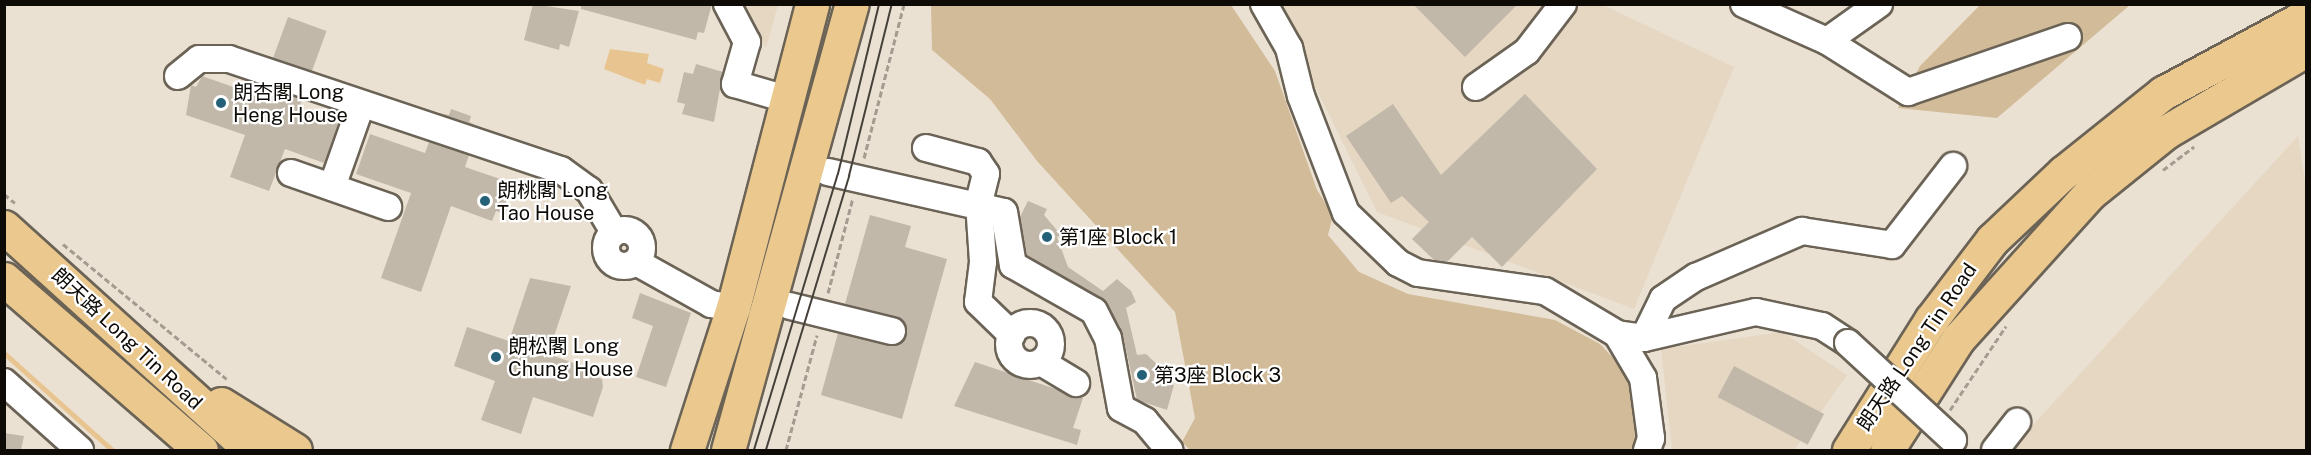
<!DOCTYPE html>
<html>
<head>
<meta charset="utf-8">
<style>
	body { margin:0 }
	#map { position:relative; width:2311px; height:455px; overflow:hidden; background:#ebe1d3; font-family:"Public Sans","Noto Sans TC",sans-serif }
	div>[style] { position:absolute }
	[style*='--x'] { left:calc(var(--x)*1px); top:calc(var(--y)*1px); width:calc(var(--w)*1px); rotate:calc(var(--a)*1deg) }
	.built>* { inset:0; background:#e5d7c2 }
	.green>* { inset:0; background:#d2bb98 }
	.water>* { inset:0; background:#e8c590 }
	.stream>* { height:5px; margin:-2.5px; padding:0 2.5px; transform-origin:2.5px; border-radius:2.5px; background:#e8c590 }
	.building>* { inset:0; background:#c1b8aa; transform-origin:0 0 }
	.path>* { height:3px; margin-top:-1.5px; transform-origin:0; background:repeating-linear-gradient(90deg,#a49c91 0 6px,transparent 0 9px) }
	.roads { filter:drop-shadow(2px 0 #6b6356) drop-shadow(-2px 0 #6b6356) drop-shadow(0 2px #6b6356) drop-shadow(0 -2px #6b6356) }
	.minor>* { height:26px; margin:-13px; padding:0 13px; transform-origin:13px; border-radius:13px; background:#fff }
	.minor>.ring { margin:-13px; padding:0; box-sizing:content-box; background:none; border:26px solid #fff; border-radius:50% }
	.major>* { height:33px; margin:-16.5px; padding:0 16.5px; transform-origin:16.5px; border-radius:16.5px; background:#ebc98e }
	.tram>* { height:1.5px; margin:-0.75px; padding:0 0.75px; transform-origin:0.75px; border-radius:0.75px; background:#443f39 }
	.bridges { filter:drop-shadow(2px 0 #6b6356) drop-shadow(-2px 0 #6b6356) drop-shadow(0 2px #6b6356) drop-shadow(0 -2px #6b6356) }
	.minor-bridge>* { height:26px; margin:-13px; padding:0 13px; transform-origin:13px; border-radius:13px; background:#fff }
	.dots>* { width:16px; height:16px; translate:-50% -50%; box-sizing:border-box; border:3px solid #fff; border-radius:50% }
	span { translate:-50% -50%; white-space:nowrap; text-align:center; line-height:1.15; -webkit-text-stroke:4.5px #fff; paint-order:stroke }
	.poi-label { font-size:20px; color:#0e0b07 }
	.left { translate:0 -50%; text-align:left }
	.street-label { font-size:20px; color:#0e0b07 }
	.frame { position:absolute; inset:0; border:6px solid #0e0b07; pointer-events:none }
</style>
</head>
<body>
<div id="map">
	<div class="built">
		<i style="clip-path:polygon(739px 5px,778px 5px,766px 48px)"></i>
		<i style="clip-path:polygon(1275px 5px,1603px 5px,1734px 67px,1634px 309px,1377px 212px)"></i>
		<i style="clip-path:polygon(2298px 136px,2306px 187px,2306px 450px,2010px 450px)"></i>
		<i style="clip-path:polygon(1782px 332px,1847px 375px,1794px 450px,1672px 450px,1661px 349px)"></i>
	</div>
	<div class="green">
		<i style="clip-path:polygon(931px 5px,1231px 5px,1275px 71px,1317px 190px,1333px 215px,1328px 235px,1359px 272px,1408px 294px,1555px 320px,1600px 344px,1631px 377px,1637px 420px,1633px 450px,1190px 450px,1182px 442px,1195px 418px,1175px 312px,1037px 161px,990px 99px,932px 50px)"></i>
		<i style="clip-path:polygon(1980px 5px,2130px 5px,1997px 118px,1898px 108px,1920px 66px)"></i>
	</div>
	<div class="water">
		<i style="clip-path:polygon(610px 49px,649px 54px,647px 63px,664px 69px,660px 83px,647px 79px,645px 85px,604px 69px)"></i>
	</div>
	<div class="stream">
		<i style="--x:4;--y:353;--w:145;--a:41.9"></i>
	</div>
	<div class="building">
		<i style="clip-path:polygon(533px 4px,579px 11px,569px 47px,560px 44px,559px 50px,524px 40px)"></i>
		<i style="clip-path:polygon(581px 4px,712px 4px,704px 33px,698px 32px,696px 40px,581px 9px)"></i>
		<i style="clip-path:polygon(1413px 4px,1518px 4px,1465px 57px)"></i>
		<i style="left:288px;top:17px;width:41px;height:44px;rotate:20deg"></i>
		<i style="clip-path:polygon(696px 64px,723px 72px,714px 122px,682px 114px,685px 104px,677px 102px,684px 72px,693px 74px)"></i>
		<i style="clip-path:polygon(202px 76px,259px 96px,263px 86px,302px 99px,299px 110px,338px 124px,324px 163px,285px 149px,269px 191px,230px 177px,245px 135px,186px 115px,191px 85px,196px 87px)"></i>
		<i style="clip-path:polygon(1525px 94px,1597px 169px,1502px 267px,1472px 237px,1447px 262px,1434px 260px,1412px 239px,1429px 222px,1402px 196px,1391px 203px,1346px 136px,1393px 104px,1441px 175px)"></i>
		<i style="clip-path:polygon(451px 109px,471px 116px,469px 122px,478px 126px,439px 113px,449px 115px)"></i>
		<i style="clip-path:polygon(370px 134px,425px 153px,429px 142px,469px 155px,465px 167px,506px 181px,503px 191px,509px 193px,502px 213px,496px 211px,492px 221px,451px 206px,421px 292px,381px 278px,411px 193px,356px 174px)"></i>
		<i style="clip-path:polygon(1028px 201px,1047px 209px,1044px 215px,1061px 235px,1057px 237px,1068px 267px,1103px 291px,1117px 279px,1131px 291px,1136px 302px,1126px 308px,1137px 355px,1146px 354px,1165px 372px,1156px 381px,1174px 385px,1167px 410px,1137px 400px,1123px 335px,1107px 304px,1027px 255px,1020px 217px)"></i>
		<i style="clip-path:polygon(870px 215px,911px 226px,905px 247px,947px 259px,902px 419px,821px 395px,838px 333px,889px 346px,906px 335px,896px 317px,845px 304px)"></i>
		<i style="clip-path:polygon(530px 278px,571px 286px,548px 354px,588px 368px,586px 374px,602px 379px,603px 387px,593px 417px,533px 397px,521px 434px,481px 420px,495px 381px,454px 366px,467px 327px,509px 341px)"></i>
		<i style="clip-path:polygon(640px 293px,691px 313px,666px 387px,636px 377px,653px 326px,632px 318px)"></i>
		<i style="clip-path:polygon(975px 362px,1083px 398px,1073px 428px,1081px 430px,1077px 445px,954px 406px)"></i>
		<i style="left:1734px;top:366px;width:102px;height:35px;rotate:28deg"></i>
		<i style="clip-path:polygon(4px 433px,24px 436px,21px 450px,4px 450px)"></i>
	</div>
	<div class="path">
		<i style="--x:864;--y:158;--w:159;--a:-75.4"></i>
		<i style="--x:2163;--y:170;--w:39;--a:-37"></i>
		<i style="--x:4;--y:194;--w:14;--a:39"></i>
		<i style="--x:63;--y:244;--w:212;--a:39.5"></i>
		<i style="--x:828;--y:293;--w:98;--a:-75.3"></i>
		<i style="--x:1950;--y:410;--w:101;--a:-56.3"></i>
		<i style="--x:786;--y:450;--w:119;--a:-74.9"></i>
	</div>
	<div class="roads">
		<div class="minor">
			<i style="--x:727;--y:4;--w:43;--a:62.2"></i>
			<i style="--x:747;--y:42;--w:44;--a:105.9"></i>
			<i style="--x:735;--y:84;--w:57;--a:16.2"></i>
			<i style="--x:1264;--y:4;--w:51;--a:60.4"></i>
			<i style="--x:1289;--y:48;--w:49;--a:76"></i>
			<i style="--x:1301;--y:96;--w:125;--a:69"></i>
			<i style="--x:1346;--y:213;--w:72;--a:43.9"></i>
			<i style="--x:1398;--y:263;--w:22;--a:27"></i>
			<i style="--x:1418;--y:273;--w:128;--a:8.1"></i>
			<i style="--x:1545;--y:291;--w:84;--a:30.8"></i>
			<i style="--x:1617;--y:334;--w:27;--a:8"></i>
			<i style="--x:1644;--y:338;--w:115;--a:-13.1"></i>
			<i style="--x:1756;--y:312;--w:67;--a:12"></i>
			<i style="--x:1822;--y:326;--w:31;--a:33"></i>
			<i style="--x:1744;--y:4;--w:91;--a:24"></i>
			<i style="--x:1827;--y:41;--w:96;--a:32.2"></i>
			<i style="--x:1908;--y:92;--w:169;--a:-19"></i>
			<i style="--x:1827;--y:41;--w:64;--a:-35.4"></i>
			<i style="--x:178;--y:76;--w:27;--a:-39"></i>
			<i style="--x:199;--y:59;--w:30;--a:0"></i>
			<i style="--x:229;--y:59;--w:350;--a:18.5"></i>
			<i style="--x:561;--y:170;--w:34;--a:36"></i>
			<i style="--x:589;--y:190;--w:49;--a:59.2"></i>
			<i style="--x:1476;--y:87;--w:62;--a:-35.2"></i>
			<i style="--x:1527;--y:51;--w:59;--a:-52.5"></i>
			<i style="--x:926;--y:148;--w:54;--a:15.1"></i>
			<i style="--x:978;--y:162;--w:14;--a:56"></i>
			<i style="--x:986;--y:174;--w:30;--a:104"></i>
			<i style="--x:979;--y:203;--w:59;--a:86.1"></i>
			<i style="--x:983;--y:262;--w:40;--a:97.1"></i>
			<i style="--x:978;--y:302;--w:47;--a:44.1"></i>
			<i style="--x:828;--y:172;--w:180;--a:12.8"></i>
			<i style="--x:1004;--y:212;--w:54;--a:80.4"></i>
			<i style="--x:1013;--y:265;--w:93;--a:29.6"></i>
			<i style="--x:1094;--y:311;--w:30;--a:63"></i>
			<i style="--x:1108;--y:338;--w:71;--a:79.5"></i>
			<i style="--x:1121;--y:408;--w:27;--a:28"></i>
			<i style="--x:1145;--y:421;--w:38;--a:50"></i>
			<i style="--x:291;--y:173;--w:103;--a:19.3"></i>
			<i style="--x:332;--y:187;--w:87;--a:-70.5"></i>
			<i class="ring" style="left:606px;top:230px;width:10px;height:10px"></i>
			<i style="--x:636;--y:262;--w:86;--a:29.2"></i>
			<i style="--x:711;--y:304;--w:22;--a:10"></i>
			<i style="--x:790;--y:306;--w:105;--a:13.8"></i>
			<i class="ring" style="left:1009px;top:323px;width:16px;height:16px"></i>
			<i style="--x:1617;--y:334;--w:51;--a:59.4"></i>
			<i style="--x:1643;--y:378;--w:61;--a:82.4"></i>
			<i style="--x:1651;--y:438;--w:13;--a:108"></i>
			<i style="--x:1644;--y:338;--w:43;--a:-64"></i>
			<i style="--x:1663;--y:299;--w:40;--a:-34"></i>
			<i style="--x:1696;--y:277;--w:116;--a:-23.5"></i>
			<i style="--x:1802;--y:231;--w:91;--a:8.8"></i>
			<i style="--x:1892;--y:245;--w:100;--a:-52.3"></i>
			<i style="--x:1041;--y:362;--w:41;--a:31"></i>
			<i style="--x:4;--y:382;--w:102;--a:41.8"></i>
			<i style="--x:1995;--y:450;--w:36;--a:-52"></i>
		</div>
		<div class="major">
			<i style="--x:4;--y:227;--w:333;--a:42.1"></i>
			<i style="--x:4;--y:279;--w:261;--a:41"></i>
			<i style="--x:221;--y:404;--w:87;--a:31.9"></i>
			<i style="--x:687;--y:450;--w:149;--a:-72.1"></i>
			<i style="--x:733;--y:308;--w:314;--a:-75.4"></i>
			<i style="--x:728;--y:450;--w:463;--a:-74.5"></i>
			<i style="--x:1849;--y:450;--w:154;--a:-57.8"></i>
			<i style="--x:1931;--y:320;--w:101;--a:-52.7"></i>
			<i style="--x:1992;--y:240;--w:99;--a:-43.4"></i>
			<i style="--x:2064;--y:172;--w:127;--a:-38.6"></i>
			<i style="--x:2163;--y:93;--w:162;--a:-28.3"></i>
			<i style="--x:1887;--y:450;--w:132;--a:-57.4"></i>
			<i style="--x:1958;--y:339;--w:197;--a:-47.9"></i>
			<i style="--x:2090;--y:193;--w:97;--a:-38.8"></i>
			<i style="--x:2166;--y:132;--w:162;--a:-30.4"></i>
		</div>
	</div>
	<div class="tram">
		<i style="--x:754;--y:450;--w:288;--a:-73.1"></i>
		<i style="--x:838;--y:174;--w:175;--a:-76.4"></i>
		<i style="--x:766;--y:450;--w:286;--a:-73.1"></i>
		<i style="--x:849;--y:176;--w:177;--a:-76"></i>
	</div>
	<div class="bridges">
		<div class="minor-bridge">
			<i style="--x:1848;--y:343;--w:143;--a:42.7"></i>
		</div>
	</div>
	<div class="dots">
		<i style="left:221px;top:103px;background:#246078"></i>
		<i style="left:485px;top:201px;background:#246078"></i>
		<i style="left:1047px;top:237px;background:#246078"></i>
		<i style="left:496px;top:357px;background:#246078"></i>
		<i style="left:1142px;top:375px;background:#246078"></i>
	</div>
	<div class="poi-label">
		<span class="left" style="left:233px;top:104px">朗杏閣 Long<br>Heng House</span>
		<span class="left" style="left:497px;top:202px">朗桃閣 Long<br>Tao House</span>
		<span class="left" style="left:1059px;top:237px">第1座 Block 1</span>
		<span class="left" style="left:508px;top:358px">朗松閣 Long<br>Chung House</span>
		<span class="left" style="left:1154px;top:375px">第3座 Block 3</span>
	</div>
	<div class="street-label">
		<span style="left:127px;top:339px;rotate:43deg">朗天路 Long Tin Road</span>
		<span style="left:1917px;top:347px;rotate:-56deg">朗天路 Long Tin Road</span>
	</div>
	<div class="frame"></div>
</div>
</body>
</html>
